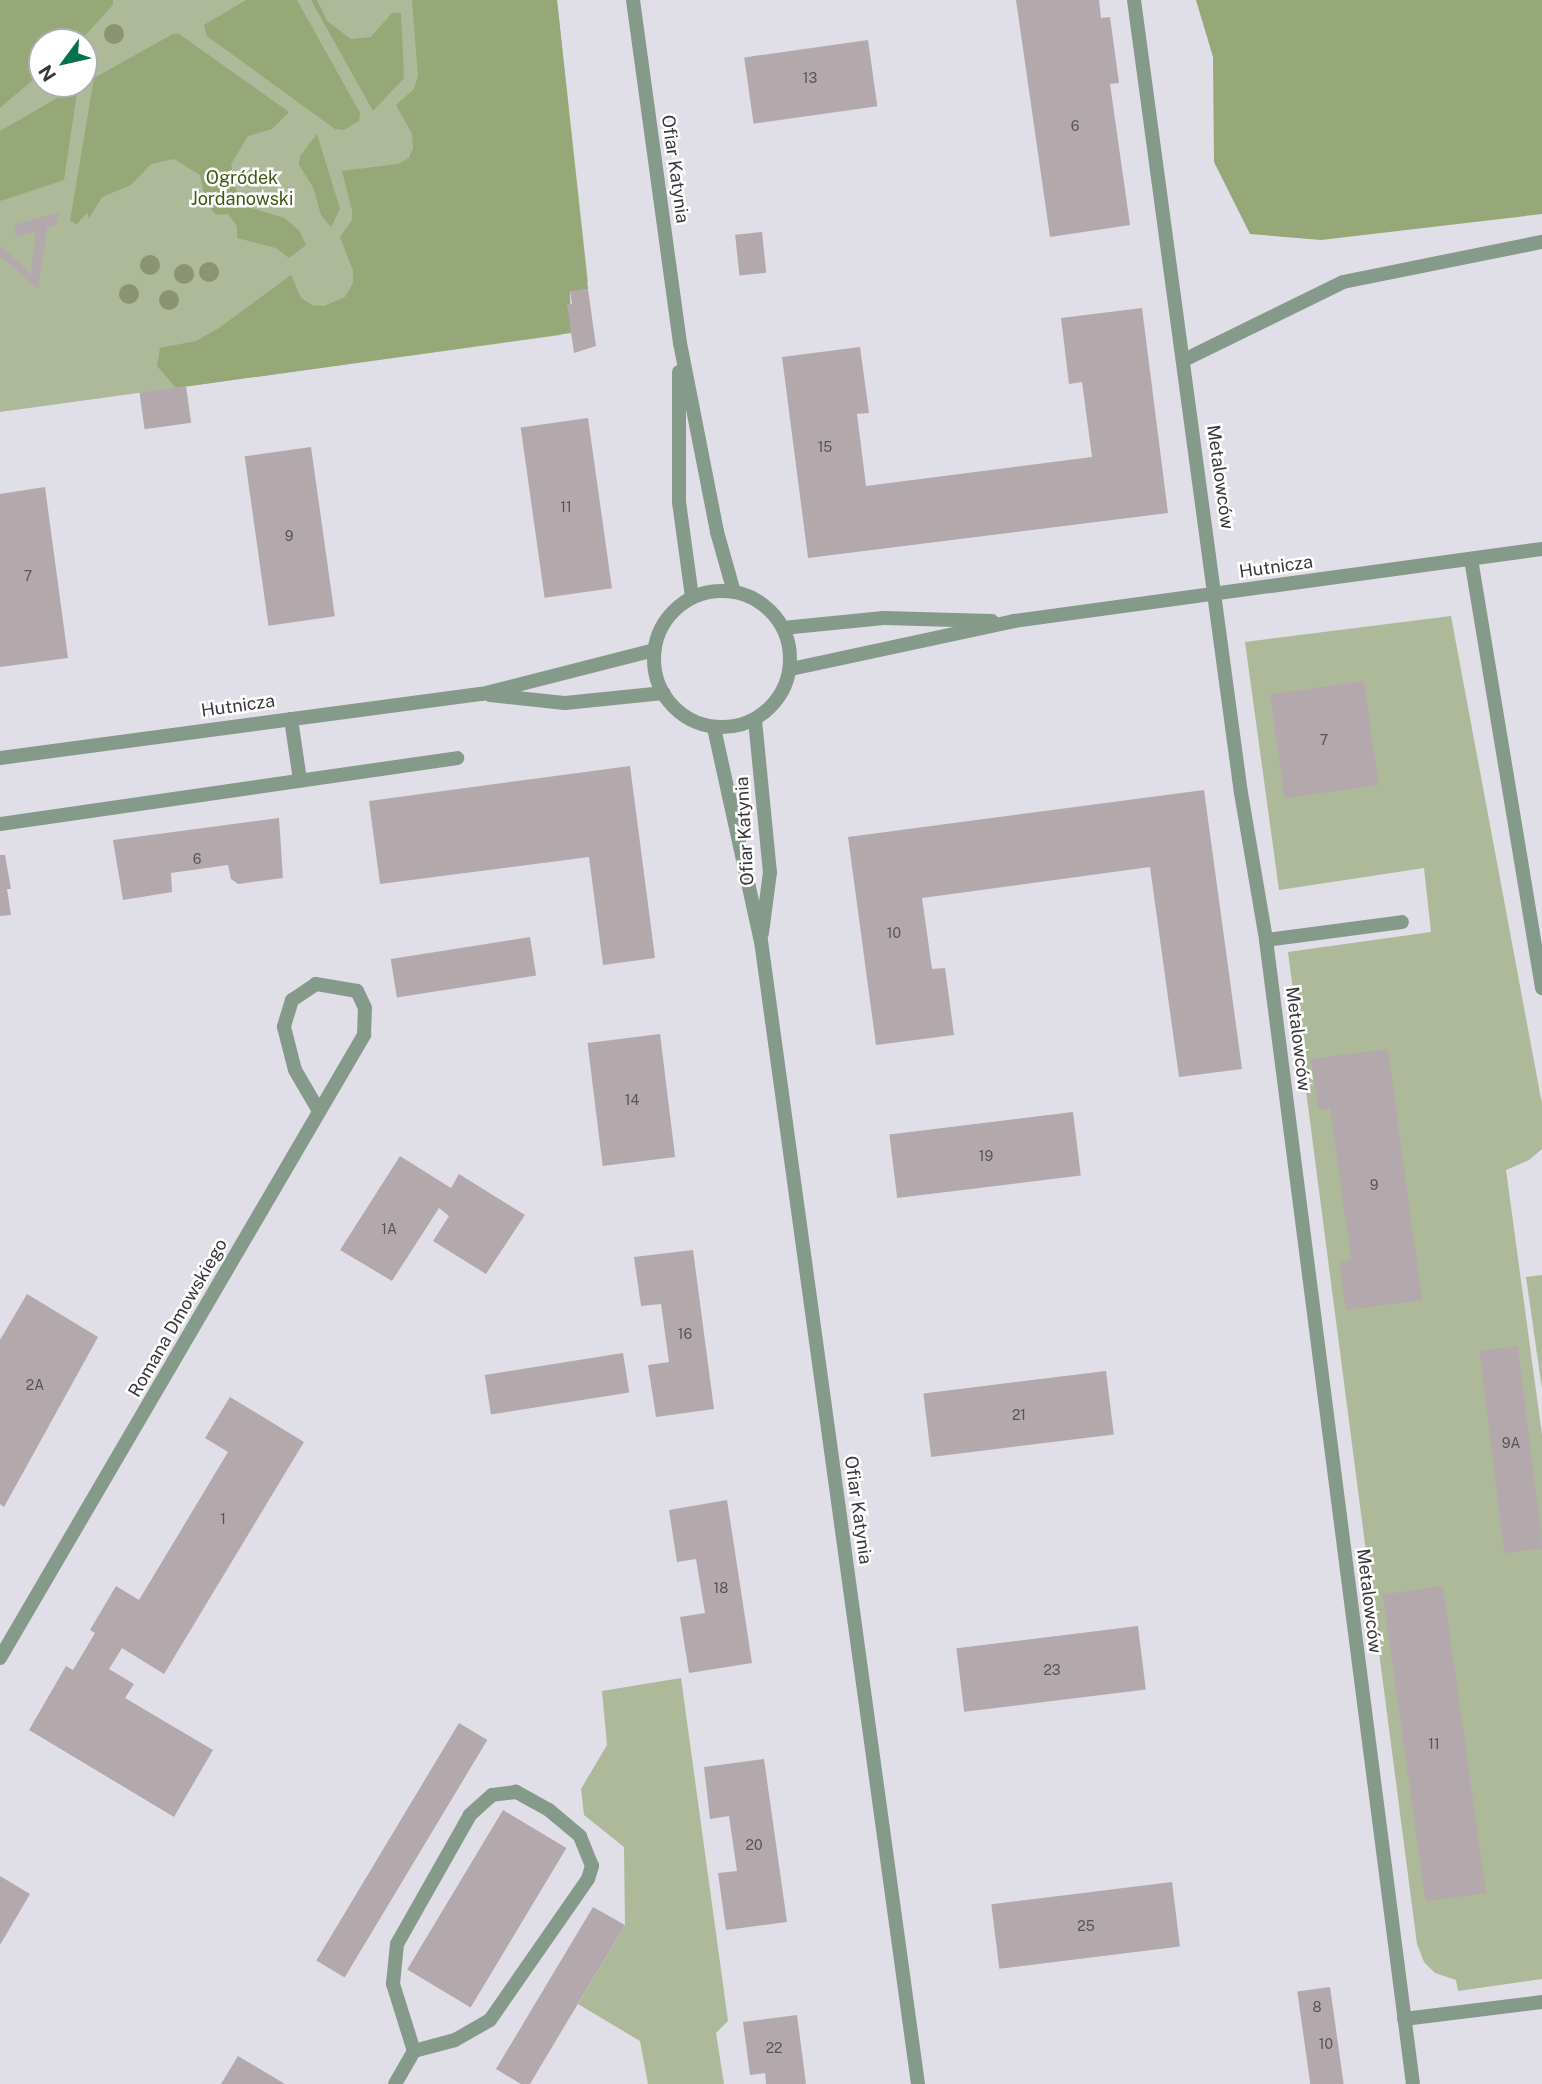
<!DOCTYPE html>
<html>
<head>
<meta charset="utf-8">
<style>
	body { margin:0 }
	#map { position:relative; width:1542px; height:2084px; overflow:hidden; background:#e0dee7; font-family:"Public Sans",sans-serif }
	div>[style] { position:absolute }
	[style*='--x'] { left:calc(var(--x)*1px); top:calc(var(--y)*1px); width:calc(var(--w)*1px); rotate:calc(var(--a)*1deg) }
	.green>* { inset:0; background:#adb999 }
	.forest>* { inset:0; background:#96a778 }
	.building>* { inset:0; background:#b3a9ad; transform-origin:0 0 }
	.service>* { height:14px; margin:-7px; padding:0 7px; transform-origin:7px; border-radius:7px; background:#869a8c }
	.minor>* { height:14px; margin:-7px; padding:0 7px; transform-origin:7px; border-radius:7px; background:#869a8c }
	.tertiary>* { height:14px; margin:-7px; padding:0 7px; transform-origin:7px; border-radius:7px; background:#869a8c }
	.tertiary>.ring { margin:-7px; padding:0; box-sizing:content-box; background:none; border:14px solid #869a8c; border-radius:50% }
	.trees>* { width:20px; height:20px; margin:-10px; border-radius:50%; background:#8a9471 }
	span { translate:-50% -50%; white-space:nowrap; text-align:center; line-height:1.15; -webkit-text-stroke:5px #fff; paint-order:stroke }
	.number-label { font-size:14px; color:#575458 }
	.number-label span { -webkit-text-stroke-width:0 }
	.street-label { font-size:18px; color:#38383b }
	.park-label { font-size:18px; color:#445810 }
	.north { position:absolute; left:28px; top:28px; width:70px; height:70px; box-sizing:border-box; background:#fff; border:2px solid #afafb1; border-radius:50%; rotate:237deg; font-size:19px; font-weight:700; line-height:28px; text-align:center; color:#38383b }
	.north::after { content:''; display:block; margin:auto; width:24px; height:32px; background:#06724b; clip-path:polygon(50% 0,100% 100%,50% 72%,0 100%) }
</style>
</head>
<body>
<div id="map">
	<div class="green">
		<i style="clip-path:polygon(evenodd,0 0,557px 0,588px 282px,553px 287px,561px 335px,0 412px,0 0,42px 42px,84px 42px,84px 84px,42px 84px,42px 42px)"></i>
		<i style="clip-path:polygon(1451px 616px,1542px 1104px,1542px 1149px,1529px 1160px,1506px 1170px,1542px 1435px,1542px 1979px,1458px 1991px,1456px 1980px,1435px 1973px,1424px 1962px,1417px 1944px,1288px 952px,1431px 932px,1424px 868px,1279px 890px,1245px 642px)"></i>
		<i style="clip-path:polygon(1542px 1275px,1542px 1389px,1526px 1277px)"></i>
		<i style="clip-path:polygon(681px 1678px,728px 2021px,716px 2033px,724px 2084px,648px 2084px,640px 2041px,578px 2004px,625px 1925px,624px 1847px,584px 1815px,581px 1789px,607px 1745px,602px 1691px)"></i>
	</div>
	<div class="forest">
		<i style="clip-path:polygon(0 0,113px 0,113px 5px,79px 42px,42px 42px,42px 72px,0 108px)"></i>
		<i style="clip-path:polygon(246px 0,297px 0,360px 113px,359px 121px,344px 130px,335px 129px,207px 36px,204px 25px)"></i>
		<i style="clip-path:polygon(311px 0,317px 0,327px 21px,351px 39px,371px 37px,392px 13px,401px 13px,404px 78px,373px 111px)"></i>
		<i style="clip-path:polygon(412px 0,557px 0,588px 289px,570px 292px,571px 333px,176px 388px,157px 366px,160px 348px,196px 341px,219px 328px,291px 275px,301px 298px,312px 305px,324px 306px,345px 297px,353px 283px,353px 271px,340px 237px,352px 220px,352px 210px,342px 171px,398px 164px,409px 158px,413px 148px,412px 134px,396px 105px,414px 89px,418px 76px)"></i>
		<i style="clip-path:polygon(1196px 0,1542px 0,1542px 214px,1321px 240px,1250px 234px,1214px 162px,1213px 57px)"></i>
		<i style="clip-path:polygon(173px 34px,179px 34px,289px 112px,272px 129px,248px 136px,231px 164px,237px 195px,246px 206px,284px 218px,299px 230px,306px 245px,289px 258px,276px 248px,237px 238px,237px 226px,228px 214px,216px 215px,206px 202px,200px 175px,174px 159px,151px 164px,131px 185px,102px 197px,89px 218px,87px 213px,77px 224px,70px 221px,94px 78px)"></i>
		<i style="clip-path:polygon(73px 89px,77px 92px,64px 180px,0 201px,0 131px)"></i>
		<i style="clip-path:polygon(317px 134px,340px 209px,331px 227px,321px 215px,313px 187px,299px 165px,300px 156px)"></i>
	</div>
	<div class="building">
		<i style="clip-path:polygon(1016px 0,1099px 0,1101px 18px,1110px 17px,1119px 83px,1110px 84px,1130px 225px,1050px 237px)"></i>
		<i style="left:868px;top:40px;width:67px;height:125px;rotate:82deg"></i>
		<i style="clip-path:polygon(59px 212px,56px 225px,47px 228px,38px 289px,0 256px,0 246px,31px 273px,36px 231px,16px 237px,14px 225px)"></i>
		<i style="left:762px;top:232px;width:41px;height:27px;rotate:84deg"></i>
		<i style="clip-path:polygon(588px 289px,596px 346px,574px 353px,567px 304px,572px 304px,570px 291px)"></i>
		<i style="clip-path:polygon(1142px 308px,1168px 513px,808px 558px,782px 357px,860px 347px,869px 413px,857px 414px,866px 486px,1092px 457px,1082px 382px,1069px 384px,1061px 318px)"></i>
		<i style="left:186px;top:386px;width:37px;height:47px;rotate:82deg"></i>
		<i style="left:588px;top:418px;width:172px;height:68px;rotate:82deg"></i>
		<i style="left:311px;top:447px;width:171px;height:67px;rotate:82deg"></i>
		<i style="clip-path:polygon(45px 487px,68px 658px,0 667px,0 494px)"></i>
		<i style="left:1364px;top:681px;width:105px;height:95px;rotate:82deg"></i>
		<i style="clip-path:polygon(630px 766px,655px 958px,603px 965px,589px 857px,380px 884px,369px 801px)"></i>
		<i style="clip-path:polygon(1204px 790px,1242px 1069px,1179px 1077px,1150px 867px,922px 898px,932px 969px,945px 968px,954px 1035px,876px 1045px,848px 837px)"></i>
		<i style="clip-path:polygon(279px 818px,283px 878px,238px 884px,231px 879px,228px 865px,171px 873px,172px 892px,123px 900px,113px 840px)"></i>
		<i style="clip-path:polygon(0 855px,5px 855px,11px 889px,7px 889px,11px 915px,0 916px)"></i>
		<i style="left:530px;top:937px;width:39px;height:141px;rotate:81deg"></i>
		<i style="left:660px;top:1034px;width:124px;height:73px;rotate:83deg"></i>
		<i style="clip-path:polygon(1388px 1049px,1422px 1300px,1346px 1310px,1339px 1262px,1351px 1260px,1330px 1108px,1318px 1110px,1311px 1059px)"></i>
		<i style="left:1073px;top:1112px;width:64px;height:185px;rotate:83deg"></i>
		<i style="clip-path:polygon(400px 1156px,451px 1188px,459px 1174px,525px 1215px,486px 1274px,433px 1241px,449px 1216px,439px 1208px,392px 1281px,340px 1250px)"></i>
		<i style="clip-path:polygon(693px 1250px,714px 1409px,656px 1417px,648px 1365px,669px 1362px,661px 1304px,641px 1306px,634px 1257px)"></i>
		<i style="clip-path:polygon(27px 1294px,98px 1337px,4px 1507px,0 1504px,0 1340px)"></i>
		<i style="left:1518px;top:1346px;width:204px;height:39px;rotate:83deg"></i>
		<i style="left:623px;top:1353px;width:40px;height:140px;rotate:81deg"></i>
		<i style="left:1106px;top:1371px;width:64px;height:184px;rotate:83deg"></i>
		<i style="clip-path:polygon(230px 1397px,304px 1442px,164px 1674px,122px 1648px,109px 1669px,134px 1684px,125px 1698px,213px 1750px,174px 1817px,29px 1730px,66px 1666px,73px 1670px,95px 1633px,90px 1630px,116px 1586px,139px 1600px,228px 1452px,205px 1438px)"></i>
		<i style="clip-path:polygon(727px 1500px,752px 1663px,689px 1673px,680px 1617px,705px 1613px,696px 1559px,677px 1562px,669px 1510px)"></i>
		<i style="left:1443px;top:1586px;width:310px;height:61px;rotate:82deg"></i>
		<i style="left:1138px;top:1626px;width:64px;height:183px;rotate:83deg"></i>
		<i style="left:459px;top:1723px;width:33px;height:277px;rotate:31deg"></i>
		<i style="clip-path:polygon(764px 1759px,787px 1922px,726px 1930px,718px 1873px,737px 1871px,729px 1816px,710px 1819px,704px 1767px)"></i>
		<i style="left:503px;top:1810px;width:74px;height:186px;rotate:31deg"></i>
		<i style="clip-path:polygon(0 1876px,30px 1894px,0 1945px)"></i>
		<i style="left:1172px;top:1882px;width:65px;height:182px;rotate:83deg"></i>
		<i style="clip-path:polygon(593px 1907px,625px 1925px,530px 2084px,521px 2084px,496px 2069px)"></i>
		<i style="left:1330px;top:1987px;width:98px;height:33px;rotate:82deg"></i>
		<i style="clip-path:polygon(797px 2015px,806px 2084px,766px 2084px,765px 2073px,750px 2075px,743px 2022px)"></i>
		<i style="clip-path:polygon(238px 2056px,285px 2084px,221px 2084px)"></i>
	</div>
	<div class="service">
		<i style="--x:1184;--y:360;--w:177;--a:-26.1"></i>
		<i style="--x:1343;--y:282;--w:203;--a:-11.4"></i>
		<i style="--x:1471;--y:559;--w:435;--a:80.6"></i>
		<i style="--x:1266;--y:940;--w:137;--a:-7.5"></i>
		<i style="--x:395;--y:2084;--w:38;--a:-60"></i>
		<i style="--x:414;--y:2051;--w:42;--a:-15"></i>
		<i style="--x:455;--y:2040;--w:40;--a:-29.7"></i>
		<i style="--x:490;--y:2020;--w:172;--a:-55.2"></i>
		<i style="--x:588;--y:1879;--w:14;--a:-73"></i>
		<i style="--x:592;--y:1866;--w:32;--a:-112"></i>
		<i style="--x:580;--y:1836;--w:40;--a:-140"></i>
		<i style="--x:549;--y:1810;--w:38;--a:-151"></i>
		<i style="--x:516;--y:1792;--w:24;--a:173"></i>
		<i style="--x:492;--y:1795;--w:30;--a:138"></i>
		<i style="--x:470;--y:1815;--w:148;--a:119.5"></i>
		<i style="--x:397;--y:1944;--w:40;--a:95.7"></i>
		<i style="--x:393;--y:1984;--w:70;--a:72.6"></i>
	</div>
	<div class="minor">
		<i style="--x:1134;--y:0;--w:800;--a:82.32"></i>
		<i style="--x:1241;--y:793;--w:149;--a:80.3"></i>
		<i style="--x:1266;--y:940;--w:1153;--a:82.68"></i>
		<i style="--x:783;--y:628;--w:101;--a:-5.7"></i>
		<i style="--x:884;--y:618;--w:108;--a:1.6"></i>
		<i style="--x:791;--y:669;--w:228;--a:-12.1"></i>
		<i style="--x:1014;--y:621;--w:533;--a:-7.77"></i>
		<i style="--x:490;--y:695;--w:75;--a:6.1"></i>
		<i style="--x:565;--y:703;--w:99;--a:-5.8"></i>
		<i style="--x:291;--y:719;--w:62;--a:81.6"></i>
		<i style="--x:0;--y:758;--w:486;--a:-7.6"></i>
		<i style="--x:482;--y:694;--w:178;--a:-14.3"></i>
		<i style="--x:0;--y:824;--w:462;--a:-8.2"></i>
		<i style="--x:0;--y:1658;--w:722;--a:-59.7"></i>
		<i style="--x:364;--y:1035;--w:27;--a:-88"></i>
		<i style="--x:365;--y:1008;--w:19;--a:-115"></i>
		<i style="--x:357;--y:991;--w:42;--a:-170.3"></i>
		<i style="--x:316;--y:984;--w:29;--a:146"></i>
		<i style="--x:292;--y:1000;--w:28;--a:107"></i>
		<i style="--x:284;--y:1027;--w:44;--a:75.7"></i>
		<i style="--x:295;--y:1070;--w:48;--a:59.7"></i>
		<i style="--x:1404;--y:2019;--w:139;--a:-7"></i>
	</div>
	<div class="tertiary">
		<i style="--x:633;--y:0;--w:346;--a:82.2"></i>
		<i style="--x:680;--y:343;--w:193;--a:78.9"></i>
		<i style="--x:717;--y:532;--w:62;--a:74.2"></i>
		<i style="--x:679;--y:372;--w:130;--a:90"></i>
		<i style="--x:679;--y:502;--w:96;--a:82.2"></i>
		<i class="ring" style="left:654px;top:591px;width:122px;height:122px"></i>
		<i style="--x:755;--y:720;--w:153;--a:84.4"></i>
		<i style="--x:770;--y:872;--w:62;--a:97.5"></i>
		<i style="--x:714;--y:728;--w:218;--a:77.6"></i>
		<i style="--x:761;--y:941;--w:1154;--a:82.18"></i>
	</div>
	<div class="trees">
		<i style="left:114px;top:34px"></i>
		<i style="left:150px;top:265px"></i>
		<i style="left:209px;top:272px"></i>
		<i style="left:184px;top:274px"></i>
		<i style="left:129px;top:294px"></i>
		<i style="left:169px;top:300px"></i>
	</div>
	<div class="number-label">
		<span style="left:810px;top:78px">13</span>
		<span style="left:1075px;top:126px">6</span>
		<span style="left:825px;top:447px">15</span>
		<span style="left:566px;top:507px">11</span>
		<span style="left:289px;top:536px">9</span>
		<span style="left:28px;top:576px">7</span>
		<span style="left:1324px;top:740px">7</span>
		<span style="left:197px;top:859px">6</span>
		<span style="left:894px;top:933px">10</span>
		<span style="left:632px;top:1100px">14</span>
		<span style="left:986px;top:1156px">19</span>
		<span style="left:1374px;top:1185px">9</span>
		<span style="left:389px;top:1229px">1A</span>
		<span style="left:685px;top:1334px">16</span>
		<span style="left:35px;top:1385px">2A</span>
		<span style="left:1019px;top:1415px">21</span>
		<span style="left:1511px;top:1443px">9A</span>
		<span style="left:223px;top:1519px">1</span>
		<span style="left:721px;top:1588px">18</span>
		<span style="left:1052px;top:1670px">23</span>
		<span style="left:1434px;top:1744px">11</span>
		<span style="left:754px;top:1845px">20</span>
		<span style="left:1086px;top:1926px">25</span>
		<span style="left:1317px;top:2007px">8</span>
		<span style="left:1326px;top:2044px">10</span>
		<span style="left:774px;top:2048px">22</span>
	</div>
	<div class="street-label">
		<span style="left:675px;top:169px;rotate:82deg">Ofiar Katynia</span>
		<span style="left:1220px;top:477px;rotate:82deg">Metalowców</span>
		<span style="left:1276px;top:567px;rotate:-8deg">Hutnicza</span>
		<span style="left:238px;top:706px;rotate:-8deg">Hutnicza</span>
		<span style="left:745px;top:831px;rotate:-93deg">Ofiar Katynia</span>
		<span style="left:1298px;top:1039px;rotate:83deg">Metalowców</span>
		<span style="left:178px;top:1318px;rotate:-60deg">Romana Dmowskiego</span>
		<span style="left:858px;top:1510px;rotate:82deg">Ofiar Katynia</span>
		<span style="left:1369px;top:1601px;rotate:83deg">Metalowców</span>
	</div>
	<div class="park-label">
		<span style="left:242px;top:189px">Ogródek<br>Jordanowski</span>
	</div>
	<div class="north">N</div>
</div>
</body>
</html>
